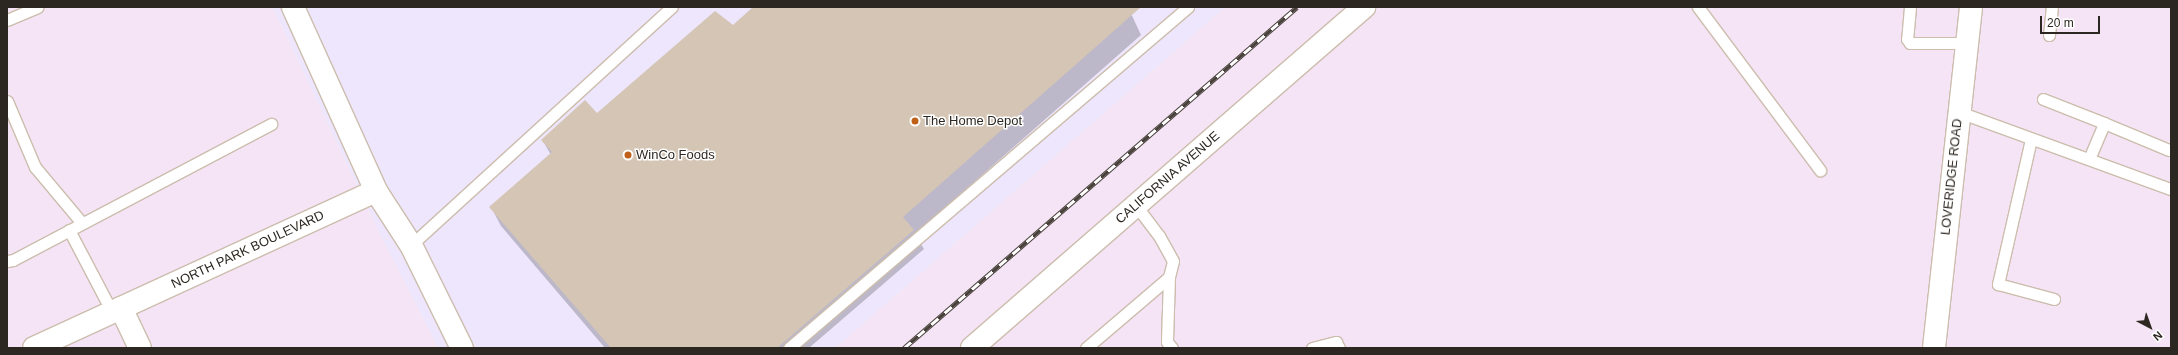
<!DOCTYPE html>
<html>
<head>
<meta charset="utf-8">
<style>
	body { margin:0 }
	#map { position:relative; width:2178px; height:355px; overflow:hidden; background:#fef2e4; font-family:Arial,sans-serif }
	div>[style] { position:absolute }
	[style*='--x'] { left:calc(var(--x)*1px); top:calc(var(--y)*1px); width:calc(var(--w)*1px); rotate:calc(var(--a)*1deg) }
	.commercial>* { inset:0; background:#ede6fc }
	.industrial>* { inset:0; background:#f5e4f5 }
	.shadow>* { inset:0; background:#0003 }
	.building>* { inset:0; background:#d4c5b4 }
	.roads { filter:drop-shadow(1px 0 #ccbdad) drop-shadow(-1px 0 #ccbdad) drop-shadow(0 1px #ccbdad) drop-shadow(0 -1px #ccbdad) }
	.service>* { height:11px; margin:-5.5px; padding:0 5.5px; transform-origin:5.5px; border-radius:5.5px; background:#fff }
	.minor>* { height:22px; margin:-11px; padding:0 11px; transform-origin:11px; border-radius:11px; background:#fff }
	.secondary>* { height:22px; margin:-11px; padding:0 11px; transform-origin:11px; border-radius:11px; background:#fff }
	.rail>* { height:4.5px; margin-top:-2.25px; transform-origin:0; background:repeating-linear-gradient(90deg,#fff 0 9px,#47413a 0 18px); box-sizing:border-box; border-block:1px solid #47413a }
	.dots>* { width:11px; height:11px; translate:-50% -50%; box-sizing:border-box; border:2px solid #fff; border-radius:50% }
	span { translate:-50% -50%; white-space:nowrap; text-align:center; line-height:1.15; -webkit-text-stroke:3px #fff; paint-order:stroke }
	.poi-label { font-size:13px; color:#2d2721 }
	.left { translate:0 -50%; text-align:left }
	.street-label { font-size:13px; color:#2d2721 }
	.frame { position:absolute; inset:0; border:8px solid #2d2721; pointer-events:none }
	.north { position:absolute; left:2130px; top:307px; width:40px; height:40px; -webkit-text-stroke:3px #fff; paint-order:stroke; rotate:139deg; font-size:11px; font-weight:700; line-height:16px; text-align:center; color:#2d2721 }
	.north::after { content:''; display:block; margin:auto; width:14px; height:18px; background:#2d2721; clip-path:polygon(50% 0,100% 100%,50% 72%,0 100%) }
	.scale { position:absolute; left:2040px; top:16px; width:60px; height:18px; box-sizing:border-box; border:2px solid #2d2721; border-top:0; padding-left:5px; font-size:12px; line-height:14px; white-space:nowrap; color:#2d2721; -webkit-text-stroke:3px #fff; paint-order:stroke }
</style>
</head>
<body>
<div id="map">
	<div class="commercial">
		<i style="clip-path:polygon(272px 7px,1226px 7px,836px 348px,438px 348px,381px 237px)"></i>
	</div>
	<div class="industrial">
		<i style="clip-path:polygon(7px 7px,272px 7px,381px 237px,438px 348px,7px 348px)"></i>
		<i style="clip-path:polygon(1226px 7px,2171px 7px,2171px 348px,836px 348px)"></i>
	</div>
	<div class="shadow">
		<i style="clip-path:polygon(754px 7px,1128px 7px,1141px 35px,915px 234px,924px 249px,809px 348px,605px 348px,501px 226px,491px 207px,551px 155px,543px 141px,597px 114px,733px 26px)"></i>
	</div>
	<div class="building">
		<i style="clip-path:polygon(753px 7px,1141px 7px,903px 217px,914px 230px,777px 348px,611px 348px,489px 207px,552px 152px,541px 140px,585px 100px,597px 113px,715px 11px,733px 25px)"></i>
	</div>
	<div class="roads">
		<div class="service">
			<i style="--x:1698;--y:7;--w:204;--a:53.2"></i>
			<i style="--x:1910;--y:7;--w:32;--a:95"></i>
			<i style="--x:1907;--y:39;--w:5;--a:53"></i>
			<i style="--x:1910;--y:43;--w:57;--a:0"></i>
			<i style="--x:7;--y:20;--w:33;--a:-23"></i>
			<i style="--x:2049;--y:35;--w:28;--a:-84"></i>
			<i style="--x:2043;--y:99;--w:66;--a:21.5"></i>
			<i style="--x:7;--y:101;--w:72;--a:67"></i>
			<i style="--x:35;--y:167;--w:73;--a:50"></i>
			<i style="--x:1959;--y:112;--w:226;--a:20"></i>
			<i style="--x:2031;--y:139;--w:149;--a:102.8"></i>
			<i style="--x:1998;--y:284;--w:58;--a:15"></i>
			<i style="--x:2089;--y:159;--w:39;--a:-67"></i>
			<i style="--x:2104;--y:123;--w:70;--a:22.6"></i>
			<i style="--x:69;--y:230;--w:93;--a:62.3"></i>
			<i style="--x:411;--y:245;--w:353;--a:-42.4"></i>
			<i style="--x:7;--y:261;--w:6;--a:-9"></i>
			<i style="--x:13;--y:260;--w:292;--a:-27.8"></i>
			<i style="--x:1169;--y:277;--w:65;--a:91.8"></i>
			<i style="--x:1167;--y:342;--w:8;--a:50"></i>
			<i style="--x:789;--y:348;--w:525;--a:-40.52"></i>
			<i style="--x:1086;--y:348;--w:109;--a:-40.5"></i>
			<i style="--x:1169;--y:277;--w:16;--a:-76"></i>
			<i style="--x:1173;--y:261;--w:29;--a:-119"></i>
			<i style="--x:1159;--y:236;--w:38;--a:-127"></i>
			<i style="--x:1312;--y:348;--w:25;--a:-14"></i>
			<i style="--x:1336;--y:342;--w:7;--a:63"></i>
		</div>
		<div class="minor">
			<i style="--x:293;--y:7;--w:202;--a:65.7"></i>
			<i style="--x:376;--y:191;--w:64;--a:57.1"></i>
			<i style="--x:411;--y:245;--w:115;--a:63.7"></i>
			<i style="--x:121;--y:308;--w:44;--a:64.6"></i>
			<i style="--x:34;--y:348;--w:376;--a:-24.7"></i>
			<i style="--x:972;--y:348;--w:520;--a:-41.02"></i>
		</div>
		<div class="secondary">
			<i style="--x:1934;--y:348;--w:343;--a:-83.8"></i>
		</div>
	</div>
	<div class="rail">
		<i style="--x:904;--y:348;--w:520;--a:-40.95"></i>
	</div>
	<div class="dots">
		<i style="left:915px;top:121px;background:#c06119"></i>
		<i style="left:628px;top:155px;background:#c06119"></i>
	</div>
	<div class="poi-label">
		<span class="left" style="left:923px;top:121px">The Home Depot</span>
		<span class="left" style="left:636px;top:155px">WinCo Foods</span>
	</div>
	<div class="street-label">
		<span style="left:1952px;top:177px;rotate:-84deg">LOVERIDGE ROAD</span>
		<span style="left:1168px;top:178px;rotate:-41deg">CALIFORNIA AVENUE</span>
		<span style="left:248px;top:250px;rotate:-25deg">NORTH PARK BOULEVARD</span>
	</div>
	<div class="frame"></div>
	<div class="north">N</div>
	<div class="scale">20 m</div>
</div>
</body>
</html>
